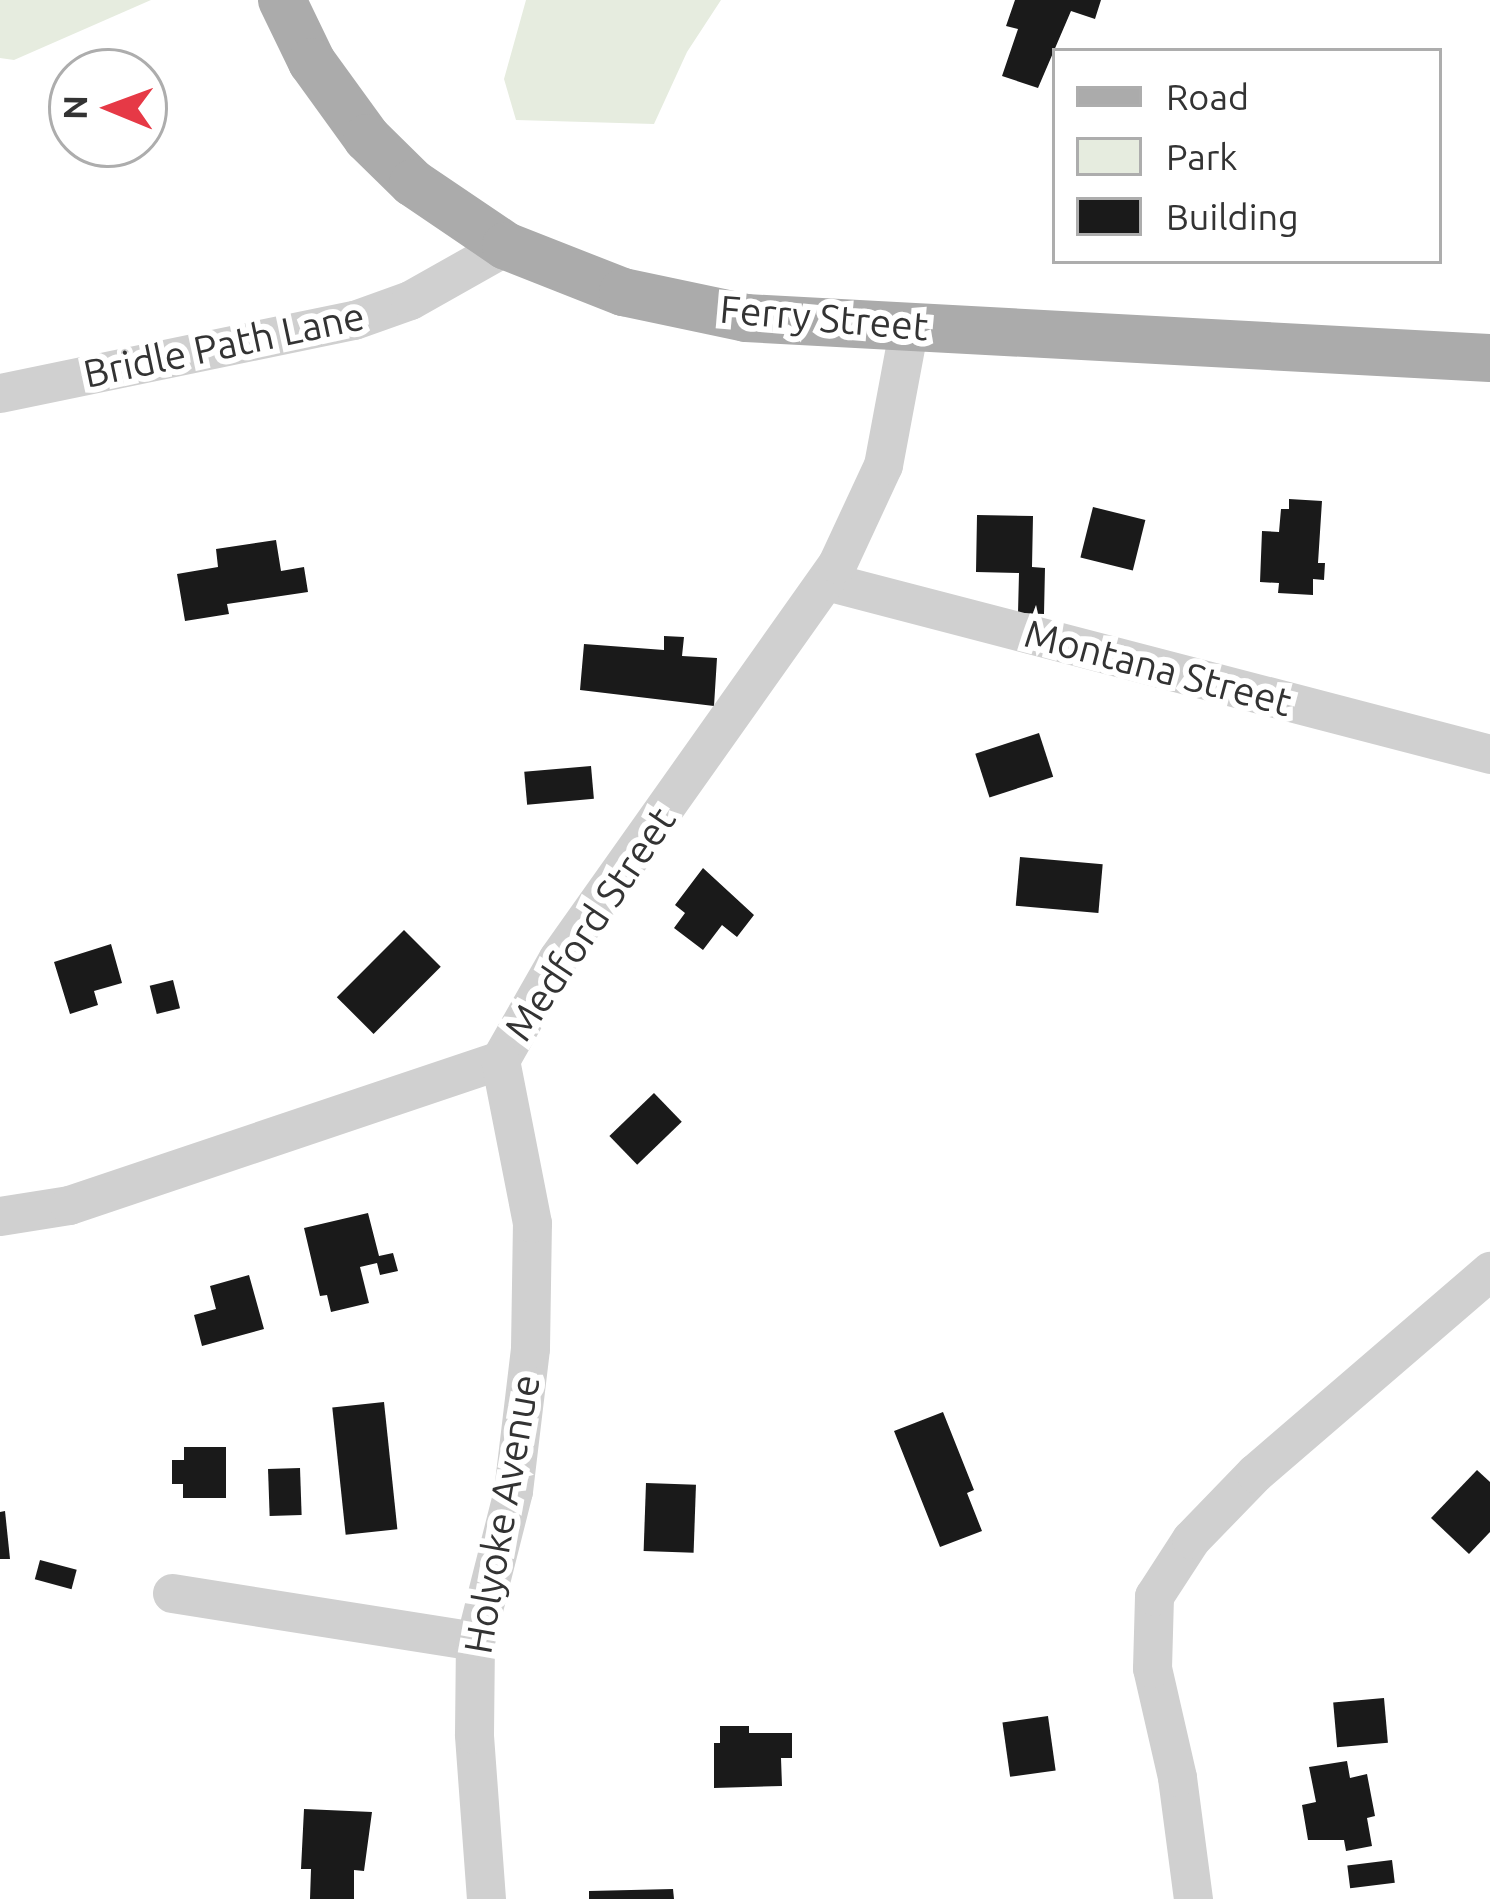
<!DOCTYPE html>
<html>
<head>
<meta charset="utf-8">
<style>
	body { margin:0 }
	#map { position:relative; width:1490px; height:1899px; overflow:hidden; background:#fff; font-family:Ubuntu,sans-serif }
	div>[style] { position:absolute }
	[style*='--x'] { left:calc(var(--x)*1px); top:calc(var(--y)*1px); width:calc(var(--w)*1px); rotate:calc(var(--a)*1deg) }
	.green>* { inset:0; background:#e6ecdf }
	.building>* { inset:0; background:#1a1a1a; transform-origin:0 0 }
	.minor>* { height:39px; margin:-19.5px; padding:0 19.5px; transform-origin:19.5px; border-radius:19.5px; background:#d0d0d0 }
	.major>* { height:48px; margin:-24px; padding:0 24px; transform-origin:24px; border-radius:24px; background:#ababab }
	span { translate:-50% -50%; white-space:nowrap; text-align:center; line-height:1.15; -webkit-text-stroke:12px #fff; paint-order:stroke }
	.street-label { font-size:39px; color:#333 }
	.legend { position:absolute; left:1052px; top:48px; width:390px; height:216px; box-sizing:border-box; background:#fff; border:3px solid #adadad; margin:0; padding:15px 21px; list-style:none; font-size:36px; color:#333 }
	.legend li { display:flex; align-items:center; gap:24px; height:60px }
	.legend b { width:60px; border:3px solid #adadad }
	.north { position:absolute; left:48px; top:48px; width:120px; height:120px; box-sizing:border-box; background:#fff; border:3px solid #adadad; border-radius:50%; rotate:271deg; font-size:33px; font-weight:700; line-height:48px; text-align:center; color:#333 }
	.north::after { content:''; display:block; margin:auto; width:42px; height:54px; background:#e63946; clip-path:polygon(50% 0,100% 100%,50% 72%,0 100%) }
</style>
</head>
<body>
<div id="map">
	<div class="green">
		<i style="clip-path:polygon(0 0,151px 0,14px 60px,0 58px)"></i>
		<i style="clip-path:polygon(526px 0,721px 0,687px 52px,654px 124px,516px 120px,504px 79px)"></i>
	</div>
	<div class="building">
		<i style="clip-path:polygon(1015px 0,1101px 0,1095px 19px,1071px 11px,1038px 88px,1002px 76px,1018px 29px,1006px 26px)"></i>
		<i style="clip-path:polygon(1289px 499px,1322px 501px,1318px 563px,1325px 563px,1324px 580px,1313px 579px,1313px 595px,1278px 593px,1279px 583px,1260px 582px,1262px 531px,1279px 532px,1281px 509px,1289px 509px)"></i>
		<i style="left:1093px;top:507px;width:54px;height:52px;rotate:14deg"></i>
		<i style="clip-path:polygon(977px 515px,1033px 516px,1032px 567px,1045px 568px,1044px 614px,1018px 613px,1019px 573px,976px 572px)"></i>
		<i style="clip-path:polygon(276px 540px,281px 571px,304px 567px,308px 592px,227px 604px,229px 614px,185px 621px,177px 574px,218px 567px,216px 549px)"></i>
		<i style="clip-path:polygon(664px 636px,684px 637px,682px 656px,717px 658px,714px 706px,580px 690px,584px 644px,664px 650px)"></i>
		<i style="left:1039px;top:733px;width:46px;height:67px;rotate:72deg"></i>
		<i style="left:591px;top:766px;width:33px;height:67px;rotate:85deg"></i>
		<i style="left:1020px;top:857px;width:83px;height:49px;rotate:5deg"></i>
		<i style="clip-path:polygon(703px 868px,754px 915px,737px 937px,722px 925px,703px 950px,674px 928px,685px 913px,675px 905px)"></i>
		<i style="left:404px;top:930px;width:52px;height:95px;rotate:45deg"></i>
		<i style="clip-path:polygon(111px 944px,122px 983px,94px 991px,98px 1005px,70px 1014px,54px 962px)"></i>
		<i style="left:173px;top:980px;width:29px;height:24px;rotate:76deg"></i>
		<i style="left:654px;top:1093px;width:40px;height:62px;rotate:46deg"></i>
		<i style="clip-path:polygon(368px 1213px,379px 1256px,393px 1253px,398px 1271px,380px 1275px,377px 1263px,360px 1267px,369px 1303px,331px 1312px,327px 1295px,320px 1296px,304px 1228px)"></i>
		<i style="clip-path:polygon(249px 1275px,264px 1329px,202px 1346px,194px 1315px,216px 1309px,210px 1286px)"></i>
		<i style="left:384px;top:1402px;width:128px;height:52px;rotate:84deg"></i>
		<i style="clip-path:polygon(943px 1412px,974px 1490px,967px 1493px,982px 1531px,940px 1547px,894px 1431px)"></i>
		<i style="clip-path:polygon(184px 1447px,226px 1447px,226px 1498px,183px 1498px,183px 1484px,172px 1484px,172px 1460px,184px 1460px)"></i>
		<i style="left:300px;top:1468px;width:47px;height:32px;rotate:88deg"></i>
		<i style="clip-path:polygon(1477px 1470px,1490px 1482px,1490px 1532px,1469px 1554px,1431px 1518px)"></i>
		<i style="left:646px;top:1483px;width:50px;height:68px;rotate:2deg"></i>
		<i style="clip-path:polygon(5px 1511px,10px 1559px,0 1559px,0 1512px)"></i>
		<i style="left:40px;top:1560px;width:38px;height:20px;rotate:15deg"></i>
		<i style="left:1384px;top:1698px;width:45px;height:51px;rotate:85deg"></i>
		<i style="left:1048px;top:1716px;width:55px;height:46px;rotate:82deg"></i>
		<i style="clip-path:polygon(720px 1726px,749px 1726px,749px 1733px,792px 1733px,792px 1758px,781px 1758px,782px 1786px,714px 1788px,714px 1743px,720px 1743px)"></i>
		<i style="clip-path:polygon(1347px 1761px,1350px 1778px,1367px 1774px,1375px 1816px,1367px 1818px,1372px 1846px,1346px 1851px,1344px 1840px,1308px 1840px,1302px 1805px,1316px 1802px,1309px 1767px)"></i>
		<i style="clip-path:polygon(304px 1809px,372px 1812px,364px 1871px,354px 1870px,354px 1899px,310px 1899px,311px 1869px,301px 1869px)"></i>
		<i style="left:1392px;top:1860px;width:23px;height:45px;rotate:83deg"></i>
		<i style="clip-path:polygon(673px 1889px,674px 1899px,589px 1899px,589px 1891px)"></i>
	</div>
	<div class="minor">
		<i style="--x:0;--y:393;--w:361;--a:-11.7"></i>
		<i style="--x:354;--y:320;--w:59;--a:-19.7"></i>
		<i style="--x:410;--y:300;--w:110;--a:-29.4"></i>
		<i style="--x:826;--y:581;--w:686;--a:14.6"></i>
		<i style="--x:0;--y:1216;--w:70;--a:-9.1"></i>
		<i style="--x:69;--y:1205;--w:455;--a:-18.6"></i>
		<i style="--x:500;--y:1060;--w:117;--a:-60.4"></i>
		<i style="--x:558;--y:958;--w:483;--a:-54.7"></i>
		<i style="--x:837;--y:564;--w:109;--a:-65.1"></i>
		<i style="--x:883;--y:465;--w:141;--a:-79.4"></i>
		<i style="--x:172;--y:1593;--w:307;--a:9"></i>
		<i style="--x:486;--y:1899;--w:165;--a:-94.2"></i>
		<i style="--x:474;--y:1734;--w:93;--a:-89.4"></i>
		<i style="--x:475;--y:1641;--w:155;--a:-75.8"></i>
		<i style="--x:513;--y:1491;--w:144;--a:-83.2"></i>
		<i style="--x:530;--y:1348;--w:125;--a:-89.1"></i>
		<i style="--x:532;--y:1223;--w:166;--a:-101.1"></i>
		<i style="--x:1193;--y:1899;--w:123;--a:-97.5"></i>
		<i style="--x:1177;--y:1777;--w:112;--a:-102.9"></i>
		<i style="--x:1152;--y:1668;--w:72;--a:-88.4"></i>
		<i style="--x:1154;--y:1596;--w:68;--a:-57"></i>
		<i style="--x:1191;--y:1539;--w:92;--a:-45.9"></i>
		<i style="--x:1255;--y:1473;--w:310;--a:-40.7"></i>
	</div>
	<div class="major">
		<i style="--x:282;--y:0;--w:69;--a:64.2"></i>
		<i style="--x:312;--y:62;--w:94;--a:54.1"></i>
		<i style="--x:367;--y:138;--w:64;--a:44.4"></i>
		<i style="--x:413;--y:183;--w:112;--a:34.1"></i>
		<i style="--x:506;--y:246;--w:126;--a:21.5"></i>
		<i style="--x:623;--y:292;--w:126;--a:11.9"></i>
		<i style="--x:746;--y:318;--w:745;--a:3.08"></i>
	</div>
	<div class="street-label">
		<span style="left:824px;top:318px;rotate:5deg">Ferry Street</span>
		<span style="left:224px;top:345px;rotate:-12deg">Bridle Path Lane</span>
		<span style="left:1158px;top:668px;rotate:15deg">Montana Street</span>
		<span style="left:590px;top:924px;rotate:-56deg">Medford Street</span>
		<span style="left:502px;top:1514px;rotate:-80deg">Holyoke Avenue</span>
	</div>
	<ul class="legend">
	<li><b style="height:15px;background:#ababab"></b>Road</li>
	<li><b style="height:33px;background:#e6ecdf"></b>Park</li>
	<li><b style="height:33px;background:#1a1a1a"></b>Building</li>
	</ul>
	<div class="north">N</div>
</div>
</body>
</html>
